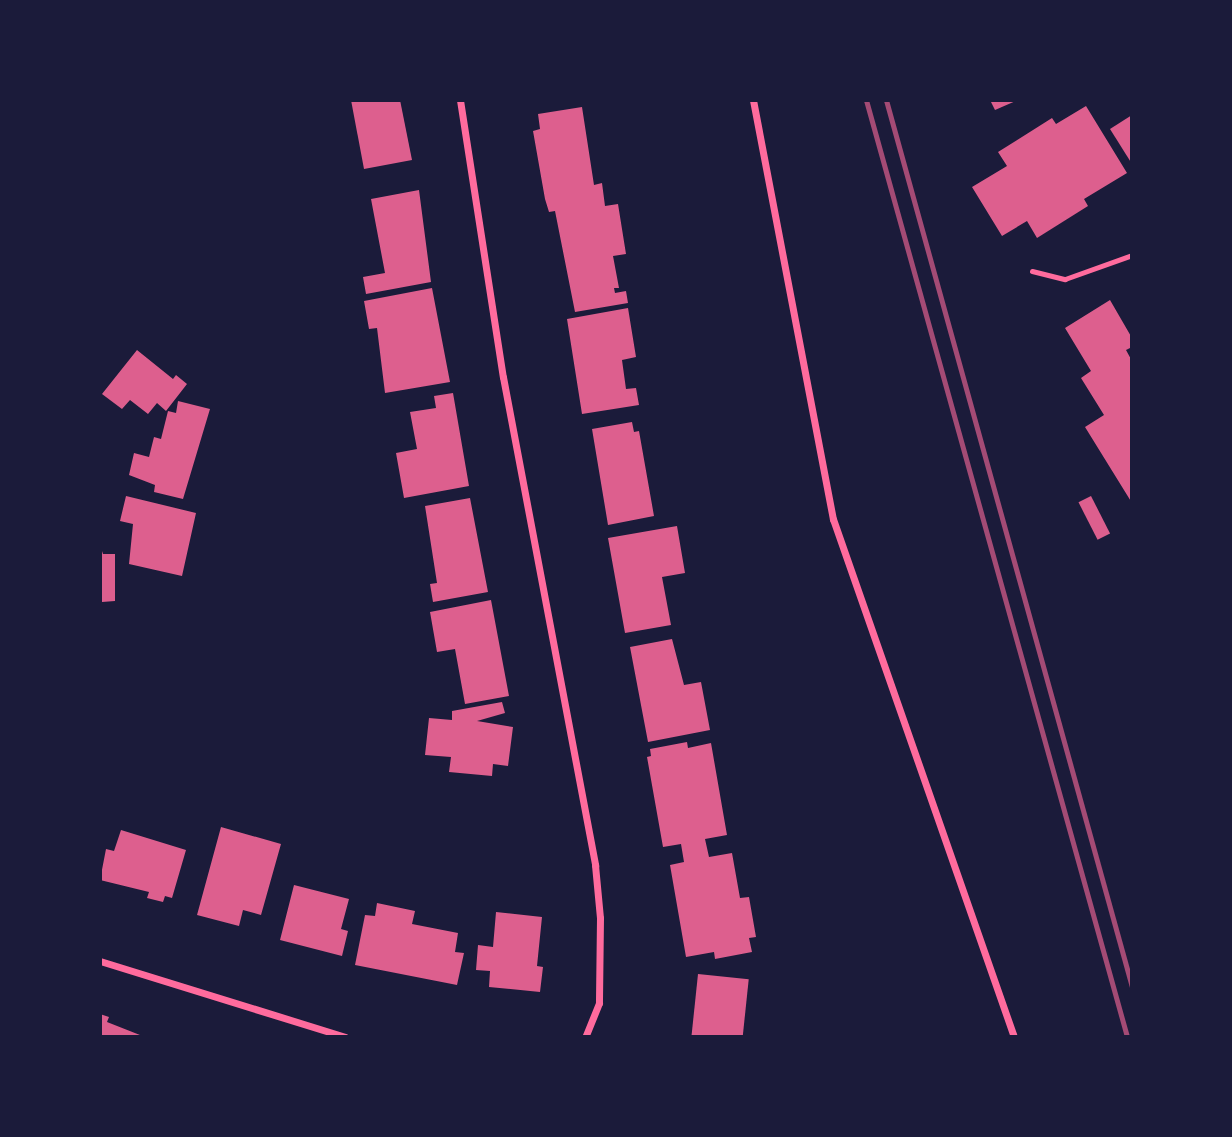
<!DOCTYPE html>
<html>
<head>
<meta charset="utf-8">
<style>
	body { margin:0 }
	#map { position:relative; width:1232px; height:1137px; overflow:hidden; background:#1b1b3a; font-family:Barlow,sans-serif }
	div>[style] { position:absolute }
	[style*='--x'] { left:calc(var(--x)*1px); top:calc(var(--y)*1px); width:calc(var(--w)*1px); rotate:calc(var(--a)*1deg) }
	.building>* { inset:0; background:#dd5f8e; transform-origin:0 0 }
	.service>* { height:5px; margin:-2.5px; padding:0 2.5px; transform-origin:2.5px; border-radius:2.5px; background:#ff6b9d }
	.minor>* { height:7px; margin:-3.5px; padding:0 3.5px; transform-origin:3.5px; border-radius:3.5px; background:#ff6b9d }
	.rail>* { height:5px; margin:-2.5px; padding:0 2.5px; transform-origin:2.5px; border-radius:2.5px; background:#a44b75 }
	span { translate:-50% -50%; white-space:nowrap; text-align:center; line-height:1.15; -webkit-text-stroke:7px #1b1b3a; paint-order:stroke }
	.frame { position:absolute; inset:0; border:102px solid #1b1b3a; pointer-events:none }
</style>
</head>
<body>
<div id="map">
	<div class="building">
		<i style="clip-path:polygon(351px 100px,400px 100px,412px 160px,364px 169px)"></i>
		<i style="clip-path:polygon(990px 100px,1018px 100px,995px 110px)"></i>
		<i style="clip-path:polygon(1086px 106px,1127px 173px,1084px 199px,1088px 206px,1037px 238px,1027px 221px,1002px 236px,972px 187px,1007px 166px,998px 152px,1052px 118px,1056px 124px)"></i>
		<i style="clip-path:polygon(582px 107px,594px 185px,602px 183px,605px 206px,618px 204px,626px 254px,613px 256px,619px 288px,614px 288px,615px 293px,626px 291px,628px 303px,575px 312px,555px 211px,549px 212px,545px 199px,533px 131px,540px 129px,538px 114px)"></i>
		<i style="clip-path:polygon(1132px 115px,1132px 164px,1110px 129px)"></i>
		<i style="clip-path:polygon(419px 190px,431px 282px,366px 294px,363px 277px,385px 273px,371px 199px)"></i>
		<i style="clip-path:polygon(432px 288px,450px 382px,385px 393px,377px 328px,369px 329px,364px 301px)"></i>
		<i style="clip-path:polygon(1110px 300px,1132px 338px,1132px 347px,1126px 350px,1132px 361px,1132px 503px,1085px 427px,1104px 415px,1081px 378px,1091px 371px,1065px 328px)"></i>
		<i style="clip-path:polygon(628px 308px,636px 357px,622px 360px,626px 389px,636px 388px,639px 405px,582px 414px,567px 319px)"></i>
		<i style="clip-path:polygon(137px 350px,173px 379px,176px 375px,187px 384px,166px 411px,157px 403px,148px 414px,130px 400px,122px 409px,102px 394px)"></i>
		<i style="clip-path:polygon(453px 393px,469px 486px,404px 498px,396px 453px,417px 449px,410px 412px,436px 408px,434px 396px)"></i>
		<i style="clip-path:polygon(178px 401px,210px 409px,183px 499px,154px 492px,155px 485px,129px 475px,134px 453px,149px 457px,154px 437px,161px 439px,168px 411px,176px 413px)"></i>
		<i style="clip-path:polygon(632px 422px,634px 432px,639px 431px,654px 516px,608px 525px,592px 429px)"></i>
		<i style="clip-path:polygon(126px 496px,196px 513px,182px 576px,129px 564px,133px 524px,120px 521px)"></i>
		<i style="left:1091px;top:496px;width:42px;height:14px;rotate:63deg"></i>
		<i style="clip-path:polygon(470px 498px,488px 592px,433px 602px,430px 584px,437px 583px,425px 506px)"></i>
		<i style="clip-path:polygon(677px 526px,685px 573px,662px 577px,671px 625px,625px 633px,608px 538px)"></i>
		<i style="clip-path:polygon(100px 545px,103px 554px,115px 554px,115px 601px,102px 602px,100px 594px)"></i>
		<i style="clip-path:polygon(491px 600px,509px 696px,465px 704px,455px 649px,437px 652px,430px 612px)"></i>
		<i style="clip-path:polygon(672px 639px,684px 685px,701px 682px,710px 730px,648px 742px,630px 647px)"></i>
		<i style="clip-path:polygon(502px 702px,505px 713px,477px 721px,513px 727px,508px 766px,493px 764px,492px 776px,449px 772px,451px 757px,425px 755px,429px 718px,452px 720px,452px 711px)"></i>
		<i style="clip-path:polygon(687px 742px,688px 748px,711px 743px,727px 835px,705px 839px,709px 857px,732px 853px,740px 898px,749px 897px,756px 937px,749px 938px,752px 952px,715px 959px,714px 952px,686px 957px,670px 865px,684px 862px,681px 844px,663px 847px,647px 757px,651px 756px,650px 749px)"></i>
		<i style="clip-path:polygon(221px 827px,281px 844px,261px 915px,243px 910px,239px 926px,197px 915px)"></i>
		<i style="clip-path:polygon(121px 830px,186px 850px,172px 898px,165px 896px,163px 902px,147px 898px,149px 892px,100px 880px,106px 849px,114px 851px)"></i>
		<i style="clip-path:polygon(294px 885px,349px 899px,341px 929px,348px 931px,342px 956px,280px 940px)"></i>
		<i style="clip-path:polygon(377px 903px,415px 911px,412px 924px,458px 933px,455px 952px,464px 953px,457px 985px,355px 965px,365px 915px,375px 916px)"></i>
		<i style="clip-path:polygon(496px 912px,542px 917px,537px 966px,543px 967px,540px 992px,489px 987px,490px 971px,476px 970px,478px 945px,493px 947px)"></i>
		<i style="left:698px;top:974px;width:51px;height:63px;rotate:6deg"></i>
		<i style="clip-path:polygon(100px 1014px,109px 1017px,107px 1022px,145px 1037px,100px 1037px)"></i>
	</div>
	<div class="service">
		<i style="--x:1032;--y:271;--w:34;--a:14"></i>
		<i style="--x:1065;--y:279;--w:71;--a:-19.7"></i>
	</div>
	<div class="minor">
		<i style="--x:460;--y:100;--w:280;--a:81.2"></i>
		<i style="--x:503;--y:377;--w:497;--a:79.3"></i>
		<i style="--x:595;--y:865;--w:53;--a:84.6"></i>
		<i style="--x:600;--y:918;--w:85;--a:90.7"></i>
		<i style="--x:599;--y:1003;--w:37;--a:112"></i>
		<i style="--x:753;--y:100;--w:427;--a:79.2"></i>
		<i style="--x:833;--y:519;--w:549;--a:70.74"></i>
		<i style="--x:100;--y:961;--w:257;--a:17.2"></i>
	</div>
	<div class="rail">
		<i style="--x:866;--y:100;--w:973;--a:74.43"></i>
		<i style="--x:886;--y:100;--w:920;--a:74.5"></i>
	</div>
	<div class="frame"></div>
</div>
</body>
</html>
